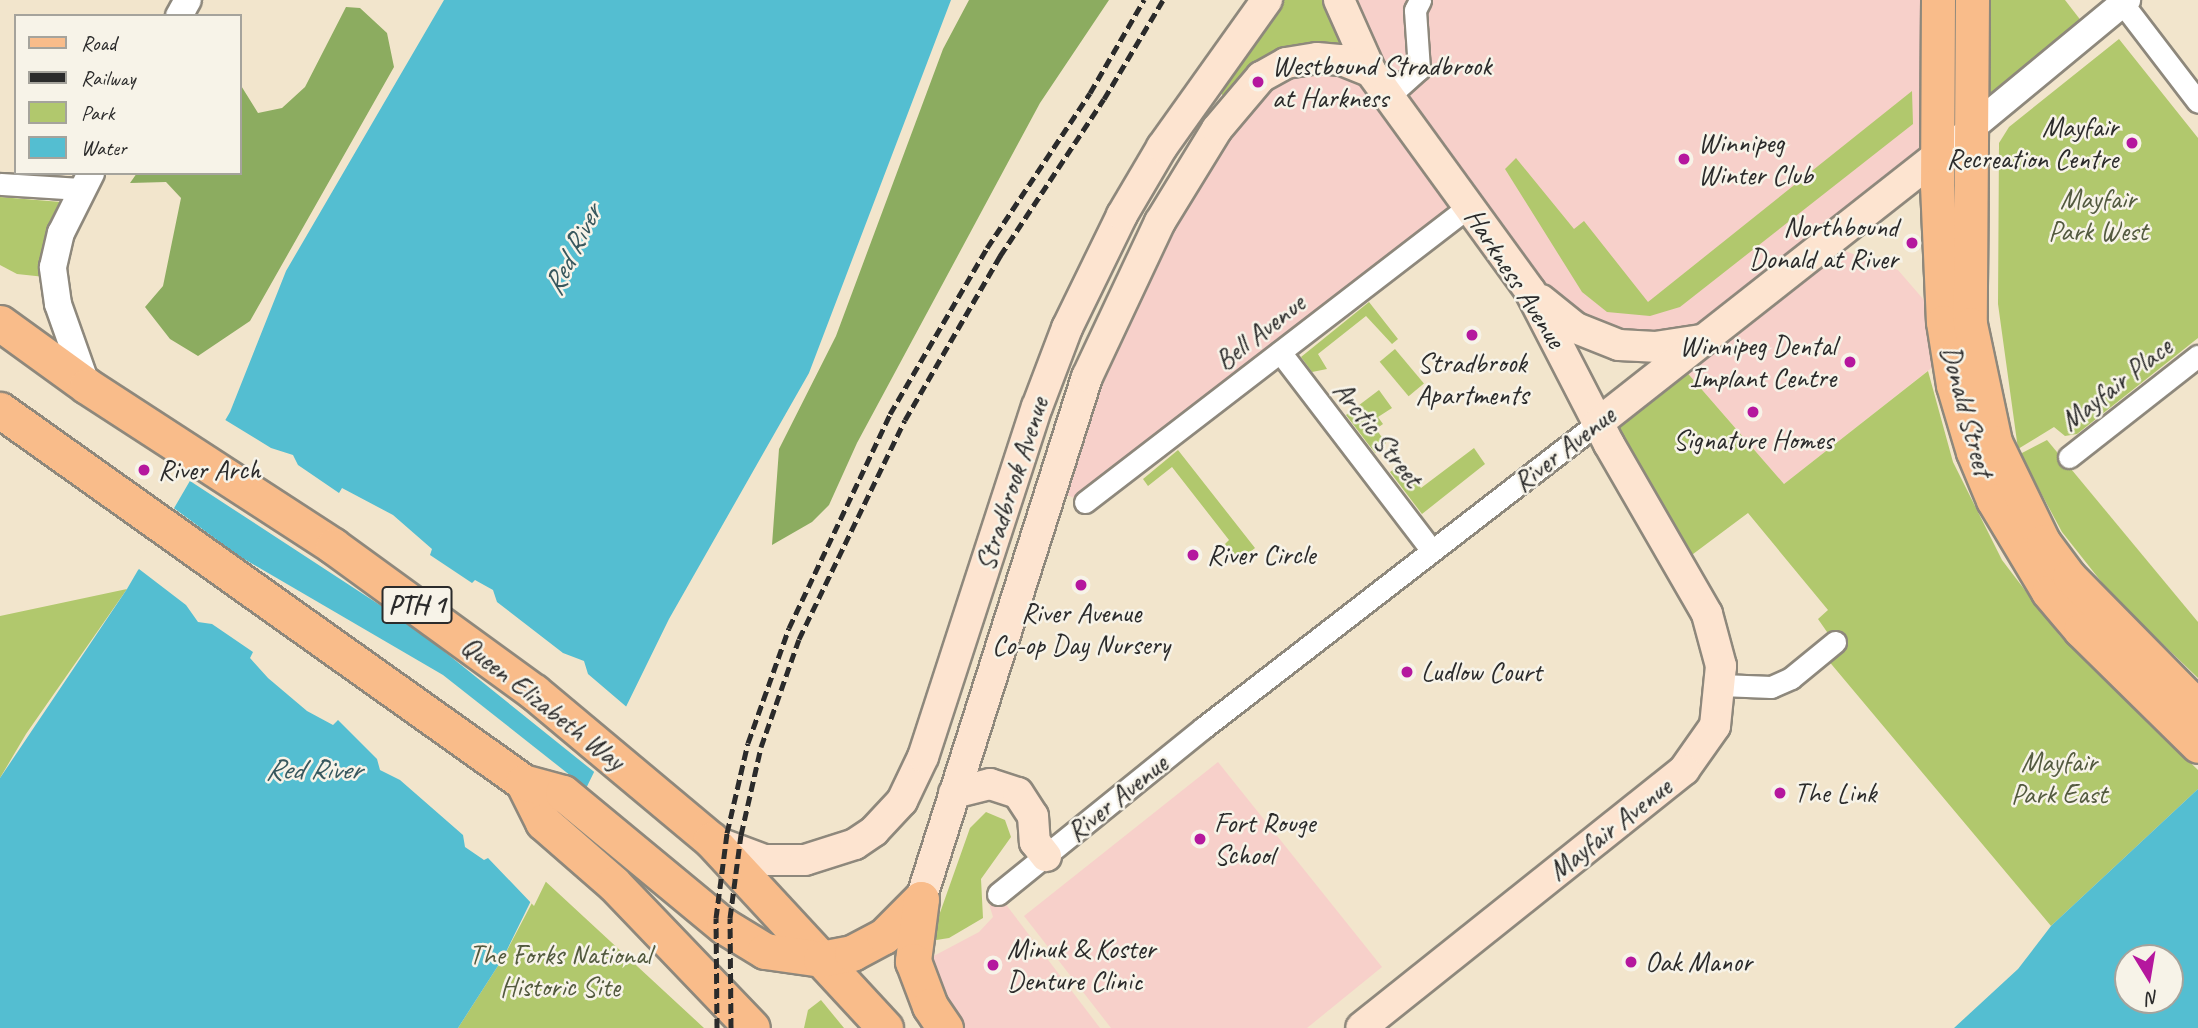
<!DOCTYPE html>
<html>
<head>
<meta charset="utf-8">
<style>
	body { margin:0 }
	#map { position:relative; width:2198px; height:1028px; overflow:hidden; background:#f2e5cc; font-family:Caveat,sans-serif }
	div>[style] { position:absolute }
	[style*='--x'] { left:calc(var(--x)*1px); top:calc(var(--y)*1px); width:calc(var(--w)*1px); rotate:calc(var(--a)*1deg) }
	.built>* { inset:0; background:#f7d0ca }
	.green>* { inset:0; background:#b1c86d; transform-origin:0 0 }
	.forest>* { inset:0; background:#8cac60 }
	.water>* { inset:0; background:#54bed1 }
	.pier>* { inset:0; background:#f2e5cc }
	.roads { filter:drop-shadow(2px 0 #8e887c) drop-shadow(-2px 0 #8e887c) drop-shadow(0 2px #8e887c) drop-shadow(0 -2px #8e887c) }
	.minor>* { height:21px; margin:-10.5px; padding:0 10.5px; transform-origin:10.5px; border-radius:10.5px; background:#fff }
	.tertiary>* { height:26px; margin:-13px; padding:0 13px; transform-origin:13px; border-radius:13px; background:#fff }
	.secondary>* { height:30px; margin:-15px; padding:0 15px; transform-origin:15px; border-radius:15px; background:#fde4d0 }
	.primary>* { height:33px; margin:-16.5px; padding:0 16.5px; transform-origin:16.5px; border-radius:16.5px; background:#f9bc8a }
	.trunk>* { height:35px; margin:-17.5px; padding:0 17.5px; transform-origin:17.5px; border-radius:17.5px; background:#f9bc8a }
	.rail>* { height:5px; margin-top:-2.5px; transform-origin:0; background:repeating-linear-gradient(90deg,#2b2b2b 0 10px,transparent 0 15px) }
	.dots>* { width:19px; height:19px; translate:-50% -50%; box-sizing:border-box; border:4px solid #f7f3e8; border-radius:50% }
	span { translate:-50% -50%; white-space:nowrap; text-align:center; line-height:1.15; -webkit-text-stroke:5px #f7f3e8; paint-order:stroke }
	.shield-label span { padding:2px 5px; background:#f7f3e8; border:2px solid; border-radius:5px; -webkit-text-stroke-width:0 }
	.shield-label { font-size:26px; color:#2b2b2b; font-weight:700 }
	.poi-label { font-size:28px; color:#2b2b2b }
	.left { translate:0 -50%; text-align:left }
	.right { translate:-100% -50%; text-align:right }
	.park-label { font-size:28px; color:#535a3f }
	.street-label { font-size:28px; color:#2b2b2b }
	.water-label { font-size:30px; color:#37575d; font-style:italic }
	.legend { position:absolute; left:14px; top:14px; width:228px; height:161px; box-sizing:border-box; background:#f7f3e8; border:2px solid #a5a39c; margin:0; padding:9px 12px; list-style:none; font-size:21px; color:#2b2b2b }
	.legend li { display:flex; align-items:center; gap:14px; height:35px }
	.legend b { width:35px; border:2px solid #a5a39c }
	.north { position:absolute; left:2114px; top:944px; width:70px; height:70px; box-sizing:border-box; background:#f7f3e8; border:2px solid #a5a39c; border-radius:50%; rotate:169deg; font-size:19px; font-weight:700; line-height:28px; text-align:center; color:#2b2b2b }
	.north::after { content:''; display:block; margin:auto; width:24px; height:32px; background:#b5179e; clip-path:polygon(50% 0,100% 100%,50% 72%,0 100%) }
</style>
</head>
<body>
<div id="map">
	<div class="built">
		<i style="clip-path:polygon(1339px 0,1938px 0,1937px 156px,1816px 254px,1845px 251px,1898px 270px,1943px 322px,1948px 355px,1784px 484px,1677px 361px,1576px 328px,1469px 206px,1085px 502px,1064px 494px,1087px 377px,1160px 222px)"></i>
		<i style="clip-path:polygon(1218px 762px,1382px 967px,1307px 1028px,1111px 1028px,1024px 916px)"></i>
		<i style="clip-path:polygon(986px 894px,998px 894px,1100px 1028px,945px 1028px,928px 959px,979px 932px,993px 917px)"></i>
	</div>
	<div class="green">
		<i style="clip-path:polygon(1268px 0,1339px 0,1371px 72px,1317px 58px,1232px 107px,1209px 78px)"></i>
		<i style="clip-path:polygon(1972px 0,2065px 0,2089px 31px,1970px 130px)"></i>
		<i style="clip-path:polygon(2119px 39px,2198px 138px,2198px 338px,2077px 434px,2065px 436px,2054px 427px,2018px 449px,1998px 304px,1999px 143px,2009px 127px)"></i>
		<i style="clip-path:polygon(1912px 91px,1913px 124px,1680px 307px,1650px 316px,1607px 312px,1582px 292px,1505px 169px,1516px 158px,1574px 229px,1584px 221px,1648px 302px)"></i>
		<i style="clip-path:polygon(0 197px,61px 202px,45px 277px,17px 274px,0 265px)"></i>
		<i style="clip-path:polygon(1369px 302px,1398px 339px,1392px 344px,1366px 316px,1318px 354px,1327px 369px,1312px 372px,1301px 357px)"></i>
		<i style="left:1395px;top:349px;width:45px;height:20px;rotate:50deg"></i>
		<i style="clip-path:polygon(1677px 361px,1784px 484px,1928px 371px,1953px 462px,2002px 560px,2060px 636px,2198px 770px,2198px 789px,2051px 926px,1822px 653px,1834px 642px,1818px 619px,1828px 610px,1748px 513px,1677px 566px,1598px 423px)"></i>
		<i style="clip-path:polygon(1379px 390px,1392px 408px,1378px 417px,1383px 424px,1376px 429px,1386px 443px,1375px 453px,1346px 415px)"></i>
		<i style="clip-path:polygon(2047px 440px,2198px 622px,2198px 678px,2111px 594px,2062px 532px,2020px 454px)"></i>
		<i style="clip-path:polygon(1474px 448px,1485px 464px,1422px 514px,1390px 472px,1402px 463px,1421px 488px)"></i>
		<i style="clip-path:polygon(1178px 450px,1255px 548px,1239px 561px,1225px 544px,1229px 540px,1172px 467px,1148px 486px,1143px 479px)"></i>
		<i style="clip-path:polygon(127px 589px,26px 734px,0 778px,0 616px)"></i>
		<i style="clip-path:polygon(986px 812px,1005px 820px,1011px 837px,981px 879px,983px 918px,949px 938px,930px 941px,970px 828px)"></i>
		<i style="clip-path:polygon(544px 880px,704px 1028px,458px 1028px,503px 958px)"></i>
		<i style="clip-path:polygon(821px 1000px,844px 1028px,804px 1028px,808px 1010px)"></i>
	</div>
	<div class="forest">
		<i style="clip-path:polygon(969px 0,1109px 0,1040px 103px,857px 443px,829px 505px,812px 522px,772px 545px,779px 449px,836px 336px,943px 49px)"></i>
		<i style="clip-path:polygon(346px 7px,360px 8px,387px 33px,394px 67px,250px 321px,198px 356px,170px 339px,145px 307px,163px 286px,181px 198px,166px 182px,130px 183px,137px 173px,240px 173px,240px 84px,258px 113px,282px 108px,305px 87px)"></i>
	</div>
	<div class="water">
		<i style="clip-path:polygon(444px 0,951px 0,809px 373px,669px 619px,503px 958px,458px 1028px,0 1028px,0 778px,127px 589px,230px 412px,286px 271px)"></i>
		<i style="clip-path:polygon(evenodd,2198px 789px,2198px 1028px,1954px 1028px,2018px 969px,2051px 926px,2198px 789px,2128px 958px,2170px 958px,2170px 1000px,2128px 1000px,2128px 958px)"></i>
	</div>
	<div class="pier">
		<i style="clip-path:polygon(222px 418px,271px 448px,293px 455px,298px 465px,339px 493px,342px 488px,393px 515px,432px 549px,430px 555px,472px 583px,475px 580px,493px 590px,497px 602px,563px 653px,584px 661px,588px 674px,629px 709px,598px 775px,415px 628px,187px 479px)"></i>
		<i style="clip-path:polygon(171px 506px,239px 556px,443px 675px,590px 791px,534px 906px,488px 858px,484px 860px,465px 847px,463px 835px,400px 780px,380px 770px,377px 759px,338px 720px,333px 725px,307px 711px,268px 678px,250px 658px,253px 652px,212px 624px,198px 622px,186px 605px,139px 569px,131px 574px)"></i>
	</div>
	<div class="roads">
		<div class="minor">
			<i style="--x:2123;--y:4;--w:123;--a:52.6"></i>
			<i style="--x:1390;--y:95;--w:39;--a:-42"></i>
			<i style="--x:1419;--y:69;--w:59;--a:-93.9"></i>
			<i style="--x:1415;--y:10;--w:11;--a:-63"></i>
			<i style="--x:0;--y:184;--w:82;--a:3.5"></i>
			<i style="--x:1280;--y:352;--w:250;--a:52.6"></i>
			<i style="--x:2069;--y:457;--w:164;--a:-38.1"></i>
			<i style="--x:1085;--y:502;--w:485;--a:-37.6"></i>
			<i style="--x:1721;--y:685;--w:50;--a:2.3"></i>
			<i style="--x:1771;--y:687;--w:22;--a:-24"></i>
			<i style="--x:1791;--y:678;--w:57;--a:-39.3"></i>
			<i style="--x:998;--y:894;--w:264;--a:-39"></i>
			<i style="--x:1203;--y:728;--w:499;--a:-37.7"></i>
		</div>
		<div class="tertiary">
			<i style="--x:179;--y:16;--w:18;--a:-61"></i>
			<i style="--x:1960;--y:138;--w:217;--a:-39.6"></i>
			<i style="--x:87;--y:386;--w:87;--a:-109.5"></i>
			<i style="--x:58;--y:304;--w:37;--a:-98"></i>
			<i style="--x:53;--y:267;--w:35;--a:-77"></i>
			<i style="--x:61;--y:233;--w:67;--a:-63.4"></i>
		</div>
		<div class="secondary">
			<i style="--x:1339;--y:0;--w:79;--a:66"></i>
			<i style="--x:1371;--y:72;--w:271;--a:54"></i>
			<i style="--x:1530;--y:291;--w:172;--a:62.7"></i>
			<i style="--x:1609;--y:444;--w:196;--a:60"></i>
			<i style="--x:1707;--y:614;--w:54;--a:74.9"></i>
			<i style="--x:1721;--y:666;--w:60;--a:95.7"></i>
			<i style="--x:1715;--y:726;--w:54;--a:125.2"></i>
			<i style="--x:1684;--y:770;--w:413;--a:141.4"></i>
			<i style="--x:1541;--y:300;--w:45;--a:38.7"></i>
			<i style="--x:1576;--y:328;--w:46;--a:21.6"></i>
			<i style="--x:1619;--y:345;--w:36;--a:3"></i>
			<i style="--x:1655;--y:347;--w:48;--a:-8.5"></i>
			<i style="--x:1598;--y:423;--w:432;--a:-38.2"></i>
			<i style="--x:954;--y:793;--w:37;--a:-14"></i>
			<i style="--x:990;--y:784;--w:29;--a:18"></i>
			<i style="--x:1018;--y:793;--w:27;--a:57"></i>
			<i style="--x:1033;--y:816;--w:26;--a:86"></i>
			<i style="--x:1035;--y:842;--w:18;--a:52"></i>
			<i style="--x:711;--y:840;--w:57;--a:20.7"></i>
			<i style="--x:764;--y:860;--w:41;--a:0"></i>
			<i style="--x:805;--y:860;--w:52;--a:-17.7"></i>
			<i style="--x:855;--y:844;--w:23;--a:-34"></i>
			<i style="--x:874;--y:831;--w:41;--a:-47"></i>
			<i style="--x:902;--y:801;--w:49;--a:-64.5"></i>
			<i style="--x:923;--y:757;--w:368;--a:-72"></i>
			<i style="--x:1037;--y:407;--w:85;--a:-69.2"></i>
			<i style="--x:1067;--y:328;--w:126;--a:-64"></i>
			<i style="--x:1122;--y:215;--w:79;--a:-59.5"></i>
			<i style="--x:1162;--y:147;--w:181;--a:-54.5"></i>
			<i style="--x:921;--y:899;--w:548;--a:-72.36"></i>
			<i style="--x:1087;--y:377;--w:171;--a:-64.8"></i>
			<i style="--x:1160;--y:222;--w:109;--a:-58.5"></i>
			<i style="--x:1217;--y:129;--w:68;--a:-49.8"></i>
			<i style="--x:1261;--y:77;--w:29;--a:-29"></i>
			<i style="--x:1286;--y:63;--w:31;--a:-9"></i>
			<i style="--x:1317;--y:58;--w:25;--a:5"></i>
			<i style="--x:1342;--y:60;--w:31;--a:22"></i>
		</div>
		<div class="primary">
			<i style="--x:1938;--y:0;--w:185;--a:90.3"></i>
			<i style="--x:1937;--y:185;--w:137;--a:87.5"></i>
			<i style="--x:1943;--y:322;--w:64;--a:81"></i>
			<i style="--x:1953;--y:385;--w:70;--a:73.4"></i>
			<i style="--x:1973;--y:452;--w:52;--a:67.4"></i>
			<i style="--x:1993;--y:500;--w:107;--a:59.1"></i>
			<i style="--x:2048;--y:592;--w:50;--a:49.9"></i>
			<i style="--x:2080;--y:630;--w:165;--a:44.5"></i>
			<i style="--x:1972;--y:0;--w:324;--a:90.4"></i>
			<i style="--x:1970;--y:324;--w:121;--a:78"></i>
			<i style="--x:1995;--y:442;--w:110;--a:64.1"></i>
			<i style="--x:2043;--y:541;--w:44;--a:53.4"></i>
			<i style="--x:2069;--y:576;--w:184;--a:45.4"></i>
		</div>
		<div class="trunk">
			<i style="--x:0;--y:323;--w:107;--a:35.9"></i>
			<i style="--x:87;--y:386;--w:293;--a:33"></i>
			<i style="--x:333;--y:546;--w:248;--a:36"></i>
			<i style="--x:534;--y:692;--w:231;--a:39.9"></i>
			<i style="--x:711;--y:840;--w:256;--a:47.2"></i>
			<i style="--x:0;--y:410;--w:642;--a:35.42"></i>
			<i style="--x:523;--y:782;--w:45;--a:63.4"></i>
			<i style="--x:543;--y:822;--w:94;--a:41.1"></i>
			<i style="--x:614;--y:884;--w:199;--a:46.2"></i>
			<i style="--x:523;--y:782;--w:41;--a:15.4"></i>
			<i style="--x:563;--y:793;--w:209;--a:39.6"></i>
			<i style="--x:724;--y:926;--w:48;--a:31.4"></i>
			<i style="--x:765;--y:951;--w:57;--a:8.1"></i>
			<i style="--x:821;--y:959;--w:32;--a:-11"></i>
			<i style="--x:852;--y:953;--w:36;--a:-28"></i>
			<i style="--x:884;--y:936;--w:52;--a:-45"></i>
			<i style="--x:921;--y:899;--w:63;--a:97.4"></i>
			<i style="--x:913;--y:961;--w:48;--a:69.3"></i>
			<i style="--x:930;--y:1006;--w:27;--a:56"></i>
		</div>
	</div>
	<div class="rail">
		<i style="--x:717;--y:1028;--w:110;--a:-90.5"></i>
		<i style="--x:716;--y:918;--w:86;--a:-82.6"></i>
		<i style="--x:727;--y:833;--w:92;--a:-76.9"></i>
		<i style="--x:748;--y:743;--w:122;--a:-70.4"></i>
		<i style="--x:789;--y:628;--w:237;--a:-64.7"></i>
		<i style="--x:890;--y:414;--w:192;--a:-59.7"></i>
		<i style="--x:987;--y:248;--w:186;--a:-56.4"></i>
		<i style="--x:1090;--y:93;--w:108;--a:-59.9"></i>
		<i style="--x:731;--y:1028;--w:110;--a:-90.5"></i>
		<i style="--x:730;--y:918;--w:84;--a:-82.5"></i>
		<i style="--x:741;--y:835;--w:90;--a:-77.2"></i>
		<i style="--x:761;--y:747;--w:114;--a:-70.6"></i>
		<i style="--x:799;--y:639;--w:243;--a:-64.2"></i>
		<i style="--x:905;--y:420;--w:190;--a:-59.9"></i>
		<i style="--x:1000;--y:256;--w:188;--a:-56.5"></i>
		<i style="--x:1104;--y:99;--w:115;--a:-59.2"></i>
	</div>
	<div class="dots">
		<i style="left:1258px;top:82px;background:#b5179e"></i>
		<i style="left:2132px;top:143px;background:#b5179e"></i>
		<i style="left:1684px;top:159px;background:#b5179e"></i>
		<i style="left:1912px;top:243px;background:#b5179e"></i>
		<i style="left:1472px;top:335px;background:#b5179e"></i>
		<i style="left:1850px;top:362px;background:#b5179e"></i>
		<i style="left:1753px;top:412px;background:#b5179e"></i>
		<i style="left:144px;top:470px;background:#b5179e"></i>
		<i style="left:1193px;top:555px;background:#b5179e"></i>
		<i style="left:1081px;top:585px;background:#b5179e"></i>
		<i style="left:1407px;top:672px;background:#b5179e"></i>
		<i style="left:1780px;top:793px;background:#b5179e"></i>
		<i style="left:1200px;top:839px;background:#b5179e"></i>
		<i style="left:1631px;top:962px;background:#b5179e"></i>
		<i style="left:993px;top:965px;background:#b5179e"></i>
	</div>
	<div class="shield-label">
		<span style="left:417px;top:605px">PTH 1</span>
	</div>
	<div class="poi-label">
		<span class="left" style="left:1272px;top:82px">Westbound Stradbrook<br>at Harkness</span>
		<span class="right" style="left:2118px;top:143px">Mayfair<br>Recreation Centre</span>
		<span class="left" style="left:1698px;top:159px">Winnipeg<br>Winter Club</span>
		<span class="right" style="left:1898px;top:243px">Northbound<br>Donald at River</span>
		<span class="right" style="left:1836px;top:362px">Winnipeg Dental<br>Implant Centre</span>
		<span style="left:1472px;top:379px">Stradbrook<br>Apartments</span>
		<span style="left:1753px;top:440px">Signature Homes</span>
		<span class="left" style="left:158px;top:470px">River Arch</span>
		<span class="left" style="left:1207px;top:555px">River Circle</span>
		<span style="left:1081px;top:629px">River Avenue<br>Co-op Day Nursery</span>
		<span class="left" style="left:1421px;top:672px">Ludlow Court</span>
		<span class="left" style="left:1794px;top:793px">The Link</span>
		<span class="left" style="left:1214px;top:839px">Fort Rouge<br>School</span>
		<span class="left" style="left:1007px;top:965px">Minuk &amp; Koster<br>Denture Clinic</span>
		<span class="left" style="left:1645px;top:962px">Oak Manor</span>
	</div>
	<div class="park-label">
		<span style="left:2098px;top:215px">Mayfair<br>Park West</span>
		<span style="left:2059px;top:778px">Mayfair<br>Park East</span>
		<span style="left:560px;top:971px">The Forks National<br>Historic Site</span>
	</div>
	<div class="street-label">
		<span style="left:1515px;top:278px;rotate:57deg">Harkness Avenue</span>
		<span style="left:1260px;top:332px;rotate:-38deg">Bell Avenue</span>
		<span style="left:2116px;top:384px;rotate:-38deg">Mayfair Place</span>
		<span style="left:1967px;top:411px;rotate:75deg">Donald Street</span>
		<span style="left:1378px;top:434px;rotate:52deg">Arctic Street</span>
		<span style="left:1564px;top:449px;rotate:-38deg">River Avenue</span>
		<span style="left:1012px;top:484px;rotate:-72deg">Stradbrook Avenue</span>
		<span style="left:543px;top:703px;rotate:38deg">Queen Elizabeth Way</span>
		<span style="left:1117px;top:798px;rotate:-39deg">River Avenue</span>
		<span style="left:1610px;top:829px;rotate:-38deg">Mayfair Avenue</span>
	</div>
	<div class="water-label">
		<span style="left:572px;top:250px;rotate:-64deg">Red River</span>
		<span style="left:313px;top:769px">Red River</span>
	</div>
	<ul class="legend">
	<li><b style="height:9px;background:#f9bc8a"></b>Road</li>
	<li><b style="height:9px;background:#2b2b2b"></b>Railway</li>
	<li><b style="height:19px;background:#b1c86d"></b>Park</li>
	<li><b style="height:19px;background:#54bed1"></b>Water</li>
	</ul>
	<div class="north">N</div>
</div>
</body>
</html>
